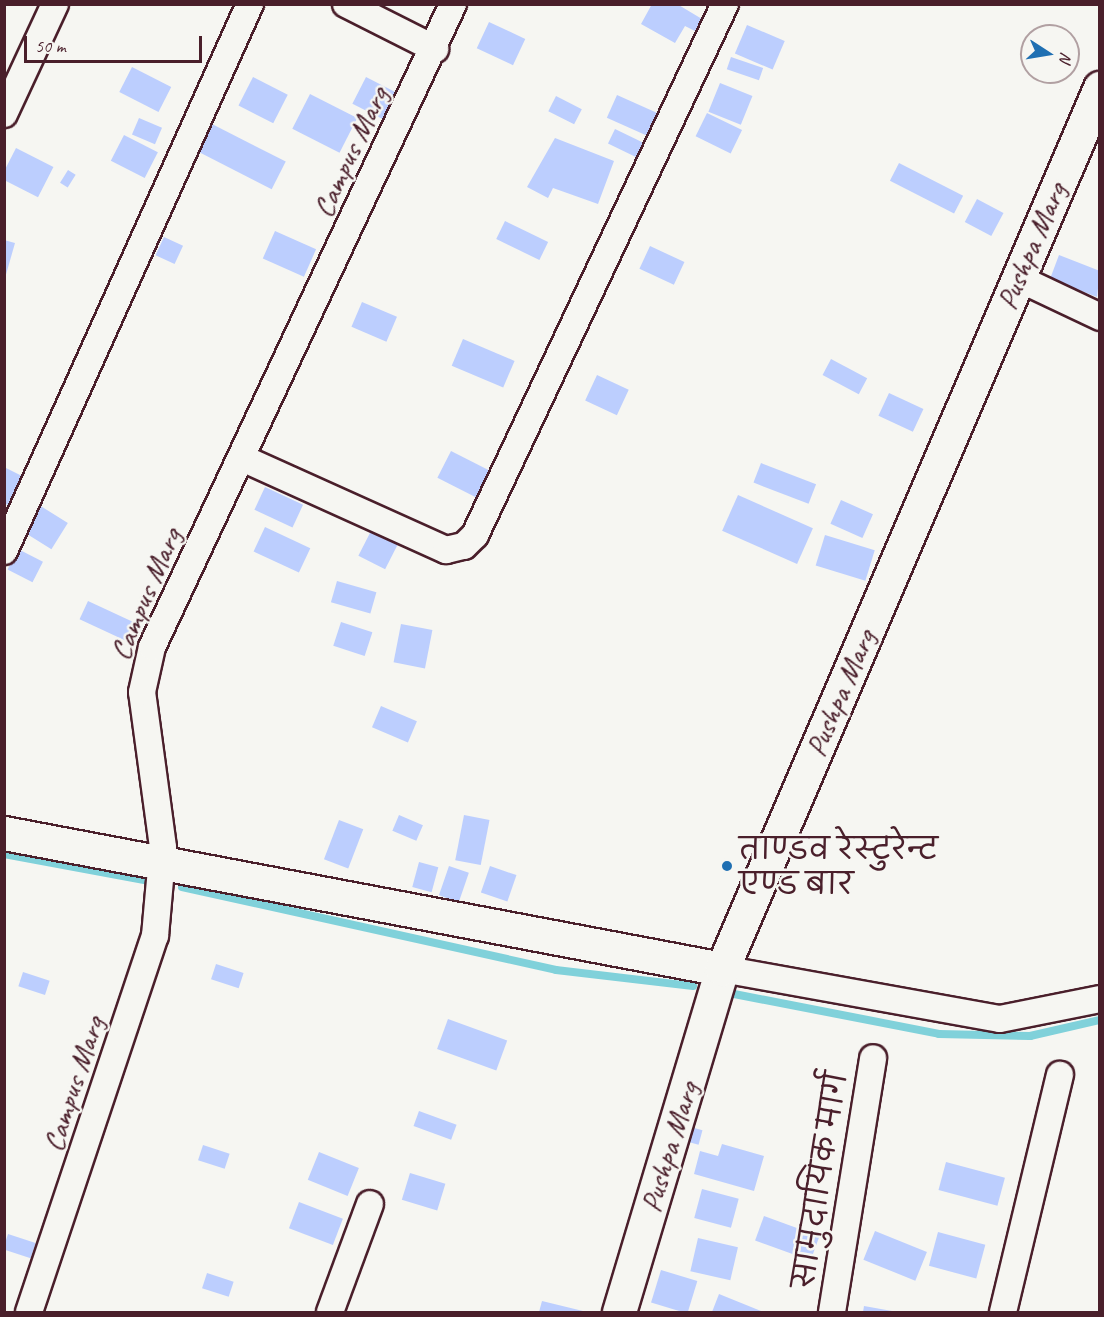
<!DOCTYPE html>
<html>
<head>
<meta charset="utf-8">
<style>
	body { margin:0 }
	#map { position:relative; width:1104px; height:1317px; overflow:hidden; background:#f6f6f2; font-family:Caveat,"Playpen Sans Deva",sans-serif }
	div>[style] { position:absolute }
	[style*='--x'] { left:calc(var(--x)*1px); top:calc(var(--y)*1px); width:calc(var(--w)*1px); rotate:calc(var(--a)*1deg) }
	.stream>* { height:8px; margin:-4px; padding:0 4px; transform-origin:4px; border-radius:4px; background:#80d1da }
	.building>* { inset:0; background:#bccefe; transform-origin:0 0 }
	.roads { filter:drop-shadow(2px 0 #4a1f2b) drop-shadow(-2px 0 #4a1f2b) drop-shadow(0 2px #4a1f2b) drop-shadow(0 -2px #4a1f2b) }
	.minor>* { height:26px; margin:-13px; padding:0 13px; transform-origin:13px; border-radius:13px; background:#f6f6f2 }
	.tertiary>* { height:33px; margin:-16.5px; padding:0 16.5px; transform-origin:16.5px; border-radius:16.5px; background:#f6f6f2 }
	.dots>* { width:16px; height:16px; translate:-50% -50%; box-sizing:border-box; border:3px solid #f6f6f2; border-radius:50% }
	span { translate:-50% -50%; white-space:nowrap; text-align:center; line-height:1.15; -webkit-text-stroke:5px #f6f6f2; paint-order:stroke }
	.street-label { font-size:30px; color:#4a1f2b }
	.poi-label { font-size:30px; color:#4a1f2b }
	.left { translate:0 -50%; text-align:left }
	.frame { position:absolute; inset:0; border:6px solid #4a1f2b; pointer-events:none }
	.north { position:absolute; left:1020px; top:24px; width:60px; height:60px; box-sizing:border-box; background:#f6f6f2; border:2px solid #b1a0a2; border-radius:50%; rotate:102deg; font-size:16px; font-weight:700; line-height:24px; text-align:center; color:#4a1f2b }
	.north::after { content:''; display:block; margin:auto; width:21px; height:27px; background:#1f6fb2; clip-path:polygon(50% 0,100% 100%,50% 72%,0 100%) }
	.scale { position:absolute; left:24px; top:36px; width:178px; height:27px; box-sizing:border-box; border:3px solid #4a1f2b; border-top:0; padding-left:8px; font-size:18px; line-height:21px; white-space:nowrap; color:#4a1f2b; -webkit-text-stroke:4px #f6f6f2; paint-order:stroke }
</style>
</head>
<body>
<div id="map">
	<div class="stream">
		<i style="--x:4;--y:854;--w:148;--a:10.5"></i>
		<i style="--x:182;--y:887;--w:383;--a:12.5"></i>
		<i style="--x:556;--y:970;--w:138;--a:6.7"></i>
		<i style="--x:729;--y:993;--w:214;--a:11"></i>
		<i style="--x:939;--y:1034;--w:91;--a:1.3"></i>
		<i style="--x:1030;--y:1036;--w:72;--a:-12.9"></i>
	</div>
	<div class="building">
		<i style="clip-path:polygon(652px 4px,677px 4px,702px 19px,695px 31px,685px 26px,675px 43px,641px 24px)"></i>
		<i style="left:489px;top:22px;width:40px;height:29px;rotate:25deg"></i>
		<i style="left:747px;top:25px;width:41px;height:31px;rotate:23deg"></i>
		<i style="left:731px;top:57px;width:34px;height:13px;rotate:19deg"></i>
		<i style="left:132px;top:67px;width:44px;height:28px;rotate:27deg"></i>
		<i style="left:253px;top:77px;width:39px;height:32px;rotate:27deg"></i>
		<i style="left:366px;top:77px;width:35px;height:30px;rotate:27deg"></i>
		<i style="left:720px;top:83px;width:35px;height:31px;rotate:22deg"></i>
		<i style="left:310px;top:94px;width:53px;height:39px;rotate:27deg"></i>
		<i style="left:617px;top:95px;width:49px;height:25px;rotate:24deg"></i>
		<i style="left:556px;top:96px;width:29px;height:17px;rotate:27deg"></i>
		<i style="left:707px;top:113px;width:39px;height:26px;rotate:26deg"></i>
		<i style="left:139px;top:118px;width:25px;height:18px;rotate:23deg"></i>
		<i style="left:210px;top:123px;width:85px;height:31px;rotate:27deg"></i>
		<i style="left:615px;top:129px;width:39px;height:16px;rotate:26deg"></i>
		<i style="left:124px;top:135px;width:38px;height:29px;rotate:27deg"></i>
		<i style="clip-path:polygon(555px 138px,614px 161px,598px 204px,553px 188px,548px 198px,527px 187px)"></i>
		<i style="left:16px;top:148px;width:42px;height:34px;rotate:27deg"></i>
		<i style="left:899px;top:163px;width:72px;height:20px;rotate:27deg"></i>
		<i style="left:68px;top:170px;width:9px;height:15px;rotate:32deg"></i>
		<i style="left:977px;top:199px;width:30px;height:26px;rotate:28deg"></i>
		<i style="left:505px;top:221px;width:48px;height:20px;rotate:26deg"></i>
		<i style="left:275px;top:231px;width:45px;height:30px;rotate:24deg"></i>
		<i style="left:164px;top:237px;width:21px;height:20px;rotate:25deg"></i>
		<i style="clip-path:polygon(4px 240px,15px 243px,5px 278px,4px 278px)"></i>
		<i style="left:650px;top:246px;width:38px;height:25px;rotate:25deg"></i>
		<i style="clip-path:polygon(1059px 255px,1100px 271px,1097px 297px,1050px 279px)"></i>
		<i style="left:362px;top:302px;width:38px;height:27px;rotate:23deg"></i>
		<i style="left:463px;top:339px;width:56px;height:29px;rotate:23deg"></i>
		<i style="left:831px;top:359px;width:41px;height:18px;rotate:28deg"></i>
		<i style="left:597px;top:375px;width:35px;height:28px;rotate:25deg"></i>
		<i style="left:889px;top:393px;width:38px;height:25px;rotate:25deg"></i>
		<i style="left:451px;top:451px;width:47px;height:30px;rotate:27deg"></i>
		<i style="left:761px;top:463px;width:59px;height:21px;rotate:21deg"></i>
		<i style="clip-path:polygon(4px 467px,30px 480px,16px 509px,4px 503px)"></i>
		<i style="left:265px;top:487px;width:42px;height:25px;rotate:25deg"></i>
		<i style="left:738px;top:495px;width:82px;height:39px;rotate:24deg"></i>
		<i style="left:841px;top:500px;width:35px;height:26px;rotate:24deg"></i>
		<i style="left:39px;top:505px;width:34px;height:31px;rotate:32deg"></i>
		<i style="left:265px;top:527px;width:50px;height:27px;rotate:25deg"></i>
		<i style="left:372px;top:529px;width:30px;height:30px;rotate:27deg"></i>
		<i style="left:825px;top:535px;width:52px;height:32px;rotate:17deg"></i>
		<i style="left:18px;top:549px;width:28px;height:23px;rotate:27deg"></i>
		<i style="left:337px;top:581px;width:41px;height:22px;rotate:16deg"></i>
		<i style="left:88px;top:601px;width:60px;height:20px;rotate:25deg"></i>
		<i style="left:341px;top:622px;width:33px;height:25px;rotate:18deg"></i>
		<i style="left:401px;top:624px;width:32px;height:39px;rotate:11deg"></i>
		<i style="left:381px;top:706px;width:39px;height:23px;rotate:23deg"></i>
		<i style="left:399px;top:815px;width:26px;height:17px;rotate:23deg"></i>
		<i style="left:464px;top:815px;width:26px;height:46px;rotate:11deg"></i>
		<i style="left:339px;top:820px;width:26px;height:42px;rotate:21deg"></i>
		<i style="left:419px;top:862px;width:20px;height:26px;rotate:15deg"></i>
		<i style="left:449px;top:866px;width:21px;height:31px;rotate:19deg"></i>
		<i style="left:490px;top:866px;width:28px;height:28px;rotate:19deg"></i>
		<i style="left:216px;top:964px;width:29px;height:16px;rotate:18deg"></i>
		<i style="left:23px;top:972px;width:28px;height:15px;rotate:18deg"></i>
		<i style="left:448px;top:1019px;width:63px;height:32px;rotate:20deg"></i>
		<i style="left:419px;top:1111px;width:40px;height:16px;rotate:20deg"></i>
		<i style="left:687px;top:1126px;width:16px;height:15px;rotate:15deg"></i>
		<i style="clip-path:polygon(722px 1144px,764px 1156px,754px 1191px,694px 1174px,700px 1151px,718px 1156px)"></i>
		<i style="left:203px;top:1145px;width:28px;height:16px;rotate:18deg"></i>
		<i style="left:319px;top:1152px;width:43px;height:30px;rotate:22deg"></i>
		<i style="left:946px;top:1162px;width:61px;height:29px;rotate:15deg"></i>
		<i style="left:410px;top:1173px;width:37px;height:28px;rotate:17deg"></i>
		<i style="left:702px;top:1189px;width:38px;height:30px;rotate:15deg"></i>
		<i style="left:299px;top:1202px;width:47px;height:28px;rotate:21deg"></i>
		<i style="left:764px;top:1216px;width:59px;height:26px;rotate:20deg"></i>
		<i style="left:875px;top:1231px;width:56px;height:31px;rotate:22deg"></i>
		<i style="left:938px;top:1232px;width:49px;height:35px;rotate:15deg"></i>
		<i style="left:8px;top:1234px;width:29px;height:16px;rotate:18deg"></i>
		<i style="left:698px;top:1238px;width:41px;height:34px;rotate:13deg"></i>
		<i style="left:661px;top:1270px;width:38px;height:34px;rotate:17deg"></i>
		<i style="left:207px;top:1273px;width:28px;height:16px;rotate:18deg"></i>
		<i style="clip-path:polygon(719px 1294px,761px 1311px,760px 1312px,712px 1312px)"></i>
		<i style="clip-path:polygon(542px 1301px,587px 1312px,539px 1312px)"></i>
		<i style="clip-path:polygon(864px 1306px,892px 1311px,892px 1312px,863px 1312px)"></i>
	</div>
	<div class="roads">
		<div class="minor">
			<i style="--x:346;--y:4;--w:100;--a:26.8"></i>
			<i style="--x:4;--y:114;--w:121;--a:-65.1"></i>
			<i style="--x:1018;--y:278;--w:91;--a:25.4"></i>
			<i style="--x:242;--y:458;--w:224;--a:24.3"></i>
			<i style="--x:446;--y:550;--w:18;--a:-13"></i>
			<i style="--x:464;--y:546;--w:16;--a:-45"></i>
			<i style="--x:475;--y:535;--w:587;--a:-64.79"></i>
			<i style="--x:4;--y:551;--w:600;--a:-65.79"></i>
			<i style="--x:722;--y:969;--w:282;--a:10.2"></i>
			<i style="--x:1000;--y:1019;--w:102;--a:-11.3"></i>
			<i style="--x:29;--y:1312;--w:397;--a:-71.5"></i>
			<i style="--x:155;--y:936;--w:89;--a:-84.9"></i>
			<i style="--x:163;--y:847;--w:156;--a:-97.7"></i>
			<i style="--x:142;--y:692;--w:46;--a:-77.5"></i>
			<i style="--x:152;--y:647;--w:710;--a:-64.91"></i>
			<i style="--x:330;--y:1312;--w:115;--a:-69.7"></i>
			<i style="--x:832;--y:1312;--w:257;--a:-80.8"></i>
			<i style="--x:1003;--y:1312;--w:244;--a:-76.5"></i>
		</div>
		<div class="tertiary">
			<i style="--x:4;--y:833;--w:731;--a:10.73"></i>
			<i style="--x:619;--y:1312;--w:358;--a:-73.3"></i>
			<i style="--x:722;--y:969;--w:959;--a:-66.78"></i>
		</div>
	</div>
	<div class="dots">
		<i style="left:727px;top:866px;background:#1f6fb2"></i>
	</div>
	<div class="street-label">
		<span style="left:350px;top:152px;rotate:-65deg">Campus Marg</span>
		<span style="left:1031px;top:246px;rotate:-67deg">Pushpa Marg</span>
		<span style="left:145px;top:594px;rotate:-67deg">Campus Marg</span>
		<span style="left:840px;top:693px;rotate:-67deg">Pushpa Marg</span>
		<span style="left:73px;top:1084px;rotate:-72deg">Campus Marg</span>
		<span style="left:669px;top:1147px;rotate:-73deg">Pushpa Marg</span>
		<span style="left:820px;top:1180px;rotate:-81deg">सामुदायिक मार्ग</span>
	</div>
	<div class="poi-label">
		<span class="left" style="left:739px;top:866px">ताण्डव रेस्टुरेन्ट<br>एण्ड बार</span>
	</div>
	<div class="frame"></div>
	<div class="north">N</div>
	<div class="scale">50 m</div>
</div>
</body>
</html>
